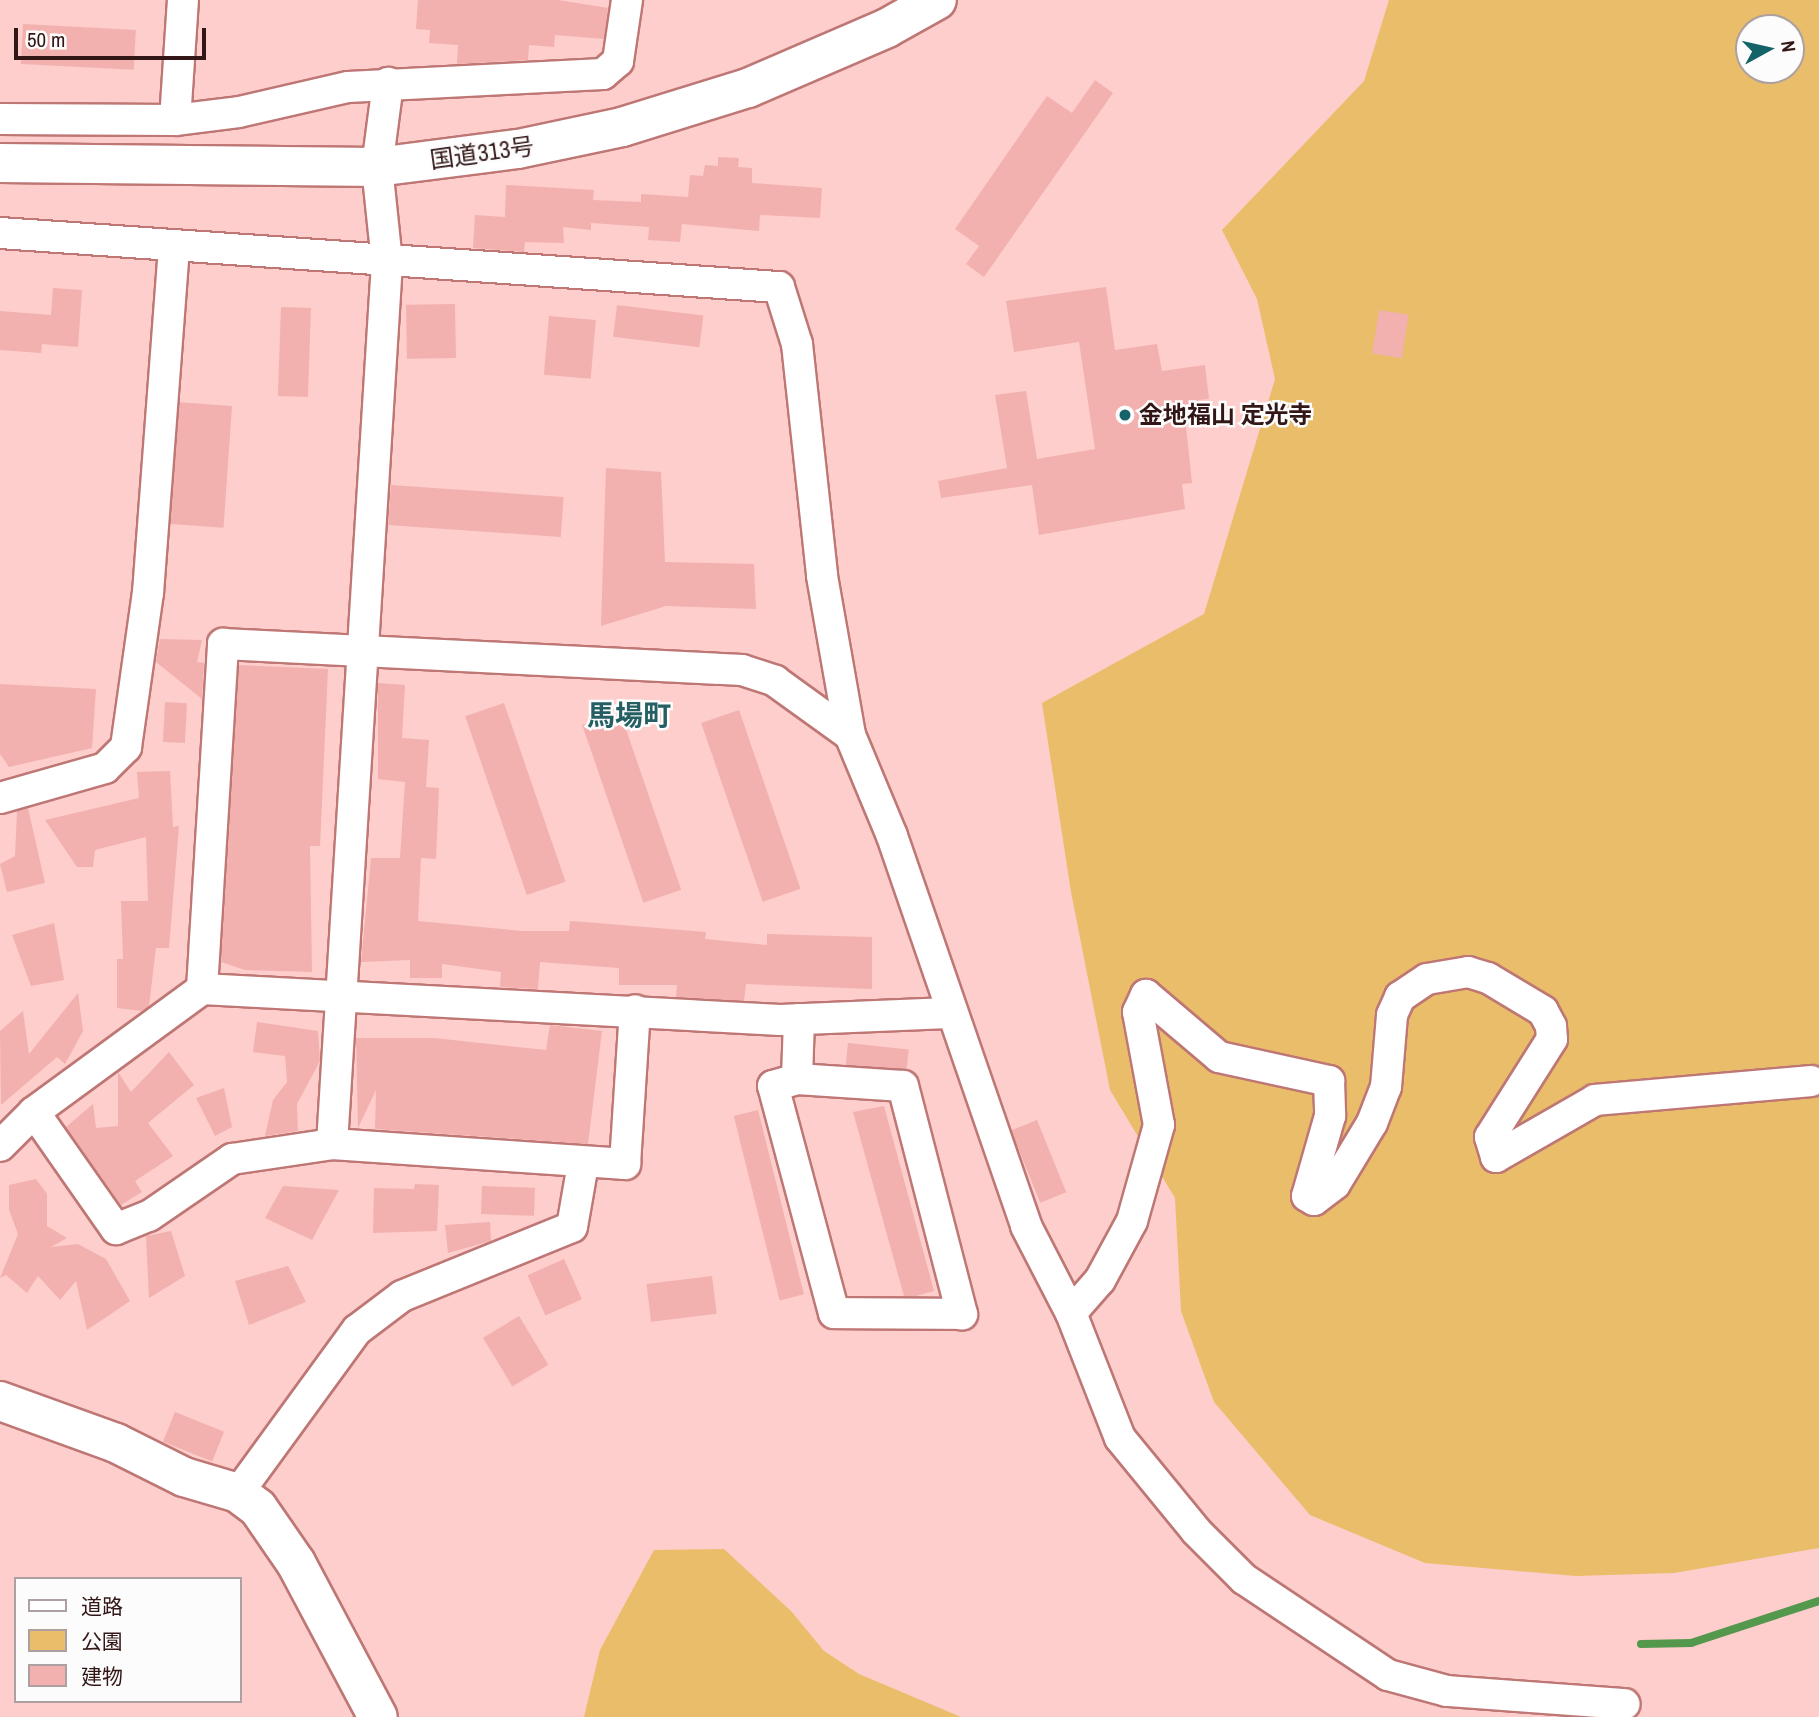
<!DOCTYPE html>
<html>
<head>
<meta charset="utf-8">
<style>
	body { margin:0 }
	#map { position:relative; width:1819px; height:1717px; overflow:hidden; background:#fdcecb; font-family:"Archivo Narrow","Noto Sans JP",sans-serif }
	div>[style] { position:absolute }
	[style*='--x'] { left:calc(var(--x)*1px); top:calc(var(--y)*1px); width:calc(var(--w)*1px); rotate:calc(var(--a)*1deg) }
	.green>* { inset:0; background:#e9bd69 }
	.stream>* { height:8px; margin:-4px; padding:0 4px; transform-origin:4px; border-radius:4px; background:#54984e }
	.building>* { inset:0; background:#f2b1ae; transform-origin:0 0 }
	.roads { filter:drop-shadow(2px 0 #be7774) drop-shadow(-2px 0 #be7774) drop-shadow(0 2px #be7774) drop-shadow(0 -2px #be7774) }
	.street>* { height:30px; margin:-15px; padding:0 15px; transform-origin:15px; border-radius:15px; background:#fff }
	.secondary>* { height:38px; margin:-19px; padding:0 19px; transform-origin:19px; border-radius:19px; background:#fff }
	.highway>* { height:38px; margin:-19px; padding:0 19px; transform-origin:19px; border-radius:19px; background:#fff }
	.dots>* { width:19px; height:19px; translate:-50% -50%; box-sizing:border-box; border:4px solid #fcfcfc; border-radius:50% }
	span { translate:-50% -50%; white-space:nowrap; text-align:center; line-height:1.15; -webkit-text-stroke:5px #fcfcfc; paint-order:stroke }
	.street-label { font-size:24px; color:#331717 }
	.poi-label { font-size:24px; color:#331717; font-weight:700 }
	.left { translate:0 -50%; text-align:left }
	.quarter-label { font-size:28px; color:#255f63; font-weight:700 }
	.legend { position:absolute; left:14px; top:1577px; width:228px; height:126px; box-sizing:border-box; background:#fcfcfc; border:2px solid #aca0a0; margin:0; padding:9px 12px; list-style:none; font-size:21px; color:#331717 }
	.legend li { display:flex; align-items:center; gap:14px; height:35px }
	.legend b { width:35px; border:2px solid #aca0a0 }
	.north { position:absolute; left:1735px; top:14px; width:70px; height:70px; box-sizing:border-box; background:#fcfcfc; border:2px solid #aca0a0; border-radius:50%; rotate:82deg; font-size:19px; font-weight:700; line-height:28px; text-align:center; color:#331717 }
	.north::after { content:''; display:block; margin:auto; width:24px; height:32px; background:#136368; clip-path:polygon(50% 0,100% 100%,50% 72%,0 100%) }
	.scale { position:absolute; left:14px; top:28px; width:192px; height:32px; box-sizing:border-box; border:4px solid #331717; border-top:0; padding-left:9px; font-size:21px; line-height:24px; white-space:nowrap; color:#331717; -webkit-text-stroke:5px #fcfcfc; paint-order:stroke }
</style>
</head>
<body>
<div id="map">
	<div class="green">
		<i style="clip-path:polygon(evenodd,1389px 0,1819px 0,1819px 1548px,1674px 1573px,1576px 1576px,1425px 1563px,1310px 1515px,1214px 1402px,1181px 1311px,1175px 1198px,1110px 1090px,1071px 892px,1042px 703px,1204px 614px,1275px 379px,1257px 299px,1222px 230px,1364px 81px,1389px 0,1749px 28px,1791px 28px,1791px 70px,1749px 70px,1749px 28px)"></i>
		<i style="clip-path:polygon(724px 1549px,791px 1611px,824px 1651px,859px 1674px,961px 1717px,584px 1717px,600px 1650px,654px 1550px)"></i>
	</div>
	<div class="stream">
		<i style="--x:1641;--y:1644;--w:50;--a:-1.1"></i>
		<i style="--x:1691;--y:1643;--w:135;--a:-18.2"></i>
	</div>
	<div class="building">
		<i style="clip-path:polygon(418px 0,558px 0,608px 8px,604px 39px,555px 35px,554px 47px,529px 45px,528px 60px,457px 64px,458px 45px,429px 43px,430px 30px,416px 29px)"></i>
		<i style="left:23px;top:24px;width:113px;height:40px;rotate:3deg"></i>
		<i style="clip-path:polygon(1095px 80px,1113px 93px,984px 277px,966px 264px,979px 246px,955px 229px,1047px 96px,1072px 113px)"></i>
		<i style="clip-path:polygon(718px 157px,739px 158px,738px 167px,752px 168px,752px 183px,822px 188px,820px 218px,760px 215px,759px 231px,682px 224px,680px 242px,648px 240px,649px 227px,591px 223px,591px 230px,563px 227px,564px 243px,525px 242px,524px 252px,473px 248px,475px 215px,505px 217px,506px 185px,594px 190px,593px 200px,641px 202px,641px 194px,688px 197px,690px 175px,703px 176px,705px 165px,718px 166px)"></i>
		<i style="clip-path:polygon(1106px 287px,1115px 350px,1157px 344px,1162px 371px,1205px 365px,1209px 399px,1198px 400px,1201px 423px,1186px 426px,1192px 483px,1182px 484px,1185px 509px,1039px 535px,1032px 485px,941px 498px,938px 481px,1007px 468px,995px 395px,1026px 391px,1037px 459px,1095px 449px,1079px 342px,1014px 352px,1006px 301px)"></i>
		<i style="clip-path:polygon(53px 288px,82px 290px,78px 347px,42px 344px,41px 353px,0 350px,0 311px,51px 315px)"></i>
		<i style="left:455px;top:304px;width:54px;height:49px;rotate:89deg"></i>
		<i style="left:617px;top:305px;width:87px;height:32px;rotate:7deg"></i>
		<i style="left:281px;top:307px;width:30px;height:89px;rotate:2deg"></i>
		<i style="left:1379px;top:310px;width:30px;height:44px;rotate:9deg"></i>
		<i style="left:549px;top:316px;width:47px;height:59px;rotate:5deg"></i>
		<i style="left:232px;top:406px;width:122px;height:53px;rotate:94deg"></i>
		<i style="clip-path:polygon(606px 468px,661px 472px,665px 562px,754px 564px,756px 609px,666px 606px,601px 626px)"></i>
		<i style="left:391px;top:485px;width:173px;height:40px;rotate:4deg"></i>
		<i style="clip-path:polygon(160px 639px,202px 640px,197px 662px,204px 663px,202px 699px,156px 662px)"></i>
		<i style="clip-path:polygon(239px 665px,328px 669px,320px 846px,310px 846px,312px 972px,245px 970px,221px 962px)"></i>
		<i style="clip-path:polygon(378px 683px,405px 685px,402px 738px,429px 740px,426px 787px,439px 788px,436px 859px,421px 858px,418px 921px,522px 931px,569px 931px,570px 921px,597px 923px,706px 932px,705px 939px,767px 945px,767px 934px,872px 937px,872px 989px,746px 984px,744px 1001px,676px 997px,677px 985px,619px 985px,619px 968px,540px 962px,538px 989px,500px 987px,501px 972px,442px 964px,442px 978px,410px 978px,410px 960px,361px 962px,371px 858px,400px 858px,405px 782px,378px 779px)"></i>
		<i style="clip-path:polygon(0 684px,96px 689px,92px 748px,9px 767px,0 754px)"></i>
		<i style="left:165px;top:702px;width:22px;height:40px;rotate:3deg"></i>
		<i style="left:504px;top:703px;width:189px;height:41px;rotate:71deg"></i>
		<i style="left:739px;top:710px;width:189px;height:40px;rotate:71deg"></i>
		<i style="left:620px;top:712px;width:188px;height:40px;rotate:71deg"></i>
		<i style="clip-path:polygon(170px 771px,173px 827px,179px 826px,169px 948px,156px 948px,149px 1006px,142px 1011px,117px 1008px,117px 959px,123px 959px,121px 901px,148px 901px,146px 837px,95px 850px,93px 867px,77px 867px,45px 820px,139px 798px,137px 772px)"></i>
		<i style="clip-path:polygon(28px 808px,45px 883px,7px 892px,0 864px,15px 856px,17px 811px)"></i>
		<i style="clip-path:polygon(54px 923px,64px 980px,31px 986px,12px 935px)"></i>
		<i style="clip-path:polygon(78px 993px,83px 1031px,65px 1064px,57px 1057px,1px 1105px,0 1031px,23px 1011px,29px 1054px)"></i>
		<i style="clip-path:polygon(257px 1022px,318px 1031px,320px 1061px,297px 1104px,298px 1131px,265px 1136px,273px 1100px,287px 1082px,285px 1056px,253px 1052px)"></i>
		<i style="clip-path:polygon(550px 1025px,602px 1031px,588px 1144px,375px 1129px,376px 1090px,358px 1128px,356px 1038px,434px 1038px,546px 1050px)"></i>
		<i style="left:848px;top:1043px;width:61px;height:22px;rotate:6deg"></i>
		<i style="clip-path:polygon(169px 1052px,194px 1085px,148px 1123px,173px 1156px,135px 1181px,142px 1192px,121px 1205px,66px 1127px,93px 1104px,96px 1128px,118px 1126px,118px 1072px,131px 1092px)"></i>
		<i style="clip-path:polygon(224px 1088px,232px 1127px,215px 1136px,196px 1098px)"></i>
		<i style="clip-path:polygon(884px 1106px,934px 1291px,916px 1296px,904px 1296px,853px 1112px)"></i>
		<i style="left:758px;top:1110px;width:190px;height:25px;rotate:76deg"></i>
		<i style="left:1037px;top:1120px;width:78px;height:28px;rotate:68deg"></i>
		<i style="clip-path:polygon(36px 1179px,47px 1194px,47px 1226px,67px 1238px,51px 1247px,78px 1244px,106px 1259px,130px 1301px,87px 1330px,76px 1281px,60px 1300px,38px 1276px,27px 1293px,6px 1275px,0 1278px,18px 1234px,9px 1210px,9px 1185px)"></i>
		<i style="clip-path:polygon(415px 1184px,439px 1185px,437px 1231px,373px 1233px,374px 1188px,414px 1189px)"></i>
		<i style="clip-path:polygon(283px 1186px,339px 1190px,312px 1240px,265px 1218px)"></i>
		<i style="left:482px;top:1186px;width:53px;height:28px;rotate:2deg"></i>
		<i style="clip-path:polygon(490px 1222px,491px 1241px,448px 1253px,445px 1225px)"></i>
		<i style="clip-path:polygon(171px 1231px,185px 1276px,149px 1298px,146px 1236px)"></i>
		<i style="left:564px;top:1259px;width:44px;height:40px;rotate:66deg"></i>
		<i style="clip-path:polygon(288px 1266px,306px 1302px,249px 1325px,235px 1281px)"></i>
		<i style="left:712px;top:1276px;width:38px;height:66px;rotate:83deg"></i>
		<i style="left:519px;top:1316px;width:57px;height:42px;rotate:59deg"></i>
		<i style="left:175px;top:1412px;width:53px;height:32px;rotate:22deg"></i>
	</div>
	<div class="roads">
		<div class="street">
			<i style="--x:0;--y:119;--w:175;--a:0.3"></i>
			<i style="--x:175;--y:120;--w:64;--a:-7.1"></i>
			<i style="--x:239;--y:112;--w:112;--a:-12.9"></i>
			<i style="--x:348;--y:87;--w:255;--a:-2.9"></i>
			<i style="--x:603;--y:74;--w:20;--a:-41"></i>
			<i style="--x:618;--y:61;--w:62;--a:-81.6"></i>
			<i style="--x:175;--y:120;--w:120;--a:-86.2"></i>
			<i style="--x:0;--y:233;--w:781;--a:3.97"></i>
			<i style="--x:779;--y:287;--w:60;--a:72.5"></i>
			<i style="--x:797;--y:344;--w:233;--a:83.8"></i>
			<i style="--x:822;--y:576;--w:161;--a:80"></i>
			<i style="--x:850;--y:735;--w:109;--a:67.4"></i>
			<i style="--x:892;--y:836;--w:412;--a:71"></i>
			<i style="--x:1026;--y:1226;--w:98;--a:62.7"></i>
			<i style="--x:1071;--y:1313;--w:134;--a:68.6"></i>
			<i style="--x:1120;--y:1438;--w:120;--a:50.7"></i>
			<i style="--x:1196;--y:1531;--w:68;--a:45"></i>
			<i style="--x:1244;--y:1579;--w:173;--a:33.7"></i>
			<i style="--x:1388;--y:1675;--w:61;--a:15.2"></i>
			<i style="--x:1447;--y:1691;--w:178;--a:4.2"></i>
			<i style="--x:0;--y:798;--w:109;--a:-15.9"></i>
			<i style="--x:105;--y:768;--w:30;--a:-45"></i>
			<i style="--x:126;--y:747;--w:156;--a:-81.9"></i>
			<i style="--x:148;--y:593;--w:348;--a:-85.7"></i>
			<i style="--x:202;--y:989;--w:346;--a:-86.5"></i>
			<i style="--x:223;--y:644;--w:520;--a:2.87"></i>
			<i style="--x:742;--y:670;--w:35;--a:18"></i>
			<i style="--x:775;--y:681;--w:92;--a:35.8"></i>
			<i style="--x:797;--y:1079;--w:106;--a:3.8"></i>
			<i style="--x:903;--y:1086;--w:236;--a:75.5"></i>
			<i style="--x:962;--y:1314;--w:128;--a:-179.6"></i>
			<i style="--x:834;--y:1313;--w:235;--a:-105"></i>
			<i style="--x:773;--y:1086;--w:25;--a:-16"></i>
			<i style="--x:797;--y:1079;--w:60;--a:-88.1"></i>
			<i style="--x:34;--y:1112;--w:143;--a:55"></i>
			<i style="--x:116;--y:1229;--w:35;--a:-22"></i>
			<i style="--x:149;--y:1216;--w:101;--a:-34.5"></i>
			<i style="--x:232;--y:1159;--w:101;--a:-8.5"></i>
			<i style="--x:332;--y:1144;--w:294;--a:3.9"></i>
			<i style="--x:625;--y:1164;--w:154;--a:-86.3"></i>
			<i style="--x:332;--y:1144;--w:884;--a:-86.43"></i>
			<i style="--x:387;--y:262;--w:96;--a:-96"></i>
			<i style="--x:377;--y:167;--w:85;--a:-82.5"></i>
			<i style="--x:0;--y:1146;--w:48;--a:-45"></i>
			<i style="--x:34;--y:1112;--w:208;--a:-36.2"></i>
			<i style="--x:202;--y:989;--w:579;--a:3.07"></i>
			<i style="--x:780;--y:1020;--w:169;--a:-2.4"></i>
			<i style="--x:1071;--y:1313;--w:44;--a:-48.7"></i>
			<i style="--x:1100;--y:1280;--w:67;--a:-61.5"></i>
			<i style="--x:1132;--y:1221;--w:100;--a:-74.3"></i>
			<i style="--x:1159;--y:1125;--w:115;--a:-100.5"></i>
			<i style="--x:1138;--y:1012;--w:19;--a:-65"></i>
			<i style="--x:1146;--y:995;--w:96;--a:40.3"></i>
			<i style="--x:1219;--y:1057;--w:113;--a:12.3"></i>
			<i style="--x:1329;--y:1081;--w:35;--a:88"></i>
			<i style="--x:1330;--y:1116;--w:83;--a:106"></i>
			<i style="--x:1307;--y:1196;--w:8;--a:30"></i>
			<i style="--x:1314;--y:1200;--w:26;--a:-37"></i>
			<i style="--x:1335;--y:1184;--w:71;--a:-58.8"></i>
			<i style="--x:1372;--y:1123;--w:39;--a:-69"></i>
			<i style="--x:1386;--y:1087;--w:72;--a:-85.2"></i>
			<i style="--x:1392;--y:1015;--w:20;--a:-66"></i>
			<i style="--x:1400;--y:997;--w:32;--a:-34"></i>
			<i style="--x:1427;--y:979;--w:42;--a:-9.7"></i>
			<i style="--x:1468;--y:972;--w:21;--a:17"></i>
			<i style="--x:1488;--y:978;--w:64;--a:31"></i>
			<i style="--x:1543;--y:1011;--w:17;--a:62"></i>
			<i style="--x:1551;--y:1026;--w:13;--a:86"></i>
			<i style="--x:1552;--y:1039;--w:116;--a:122.3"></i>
			<i style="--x:1490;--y:1137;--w:21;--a:73"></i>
			<i style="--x:1496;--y:1157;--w:114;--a:-29.9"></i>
			<i style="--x:1595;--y:1100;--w:217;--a:-5"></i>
			<i style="--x:238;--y:1493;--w:202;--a:-53.9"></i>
			<i style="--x:357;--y:1330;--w:56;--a:-37.1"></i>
			<i style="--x:402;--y:1296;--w:183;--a:-22.1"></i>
			<i style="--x:572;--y:1227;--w:64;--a:-80.1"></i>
		</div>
		<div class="secondary">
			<i style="--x:0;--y:1401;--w:123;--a:19.9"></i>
			<i style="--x:116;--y:1443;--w:76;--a:26.6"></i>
			<i style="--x:184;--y:1477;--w:56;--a:16.5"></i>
			<i style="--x:238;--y:1493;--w:25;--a:37"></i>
			<i style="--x:258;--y:1508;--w:67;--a:55.4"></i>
			<i style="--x:296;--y:1563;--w:174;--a:62"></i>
		</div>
		<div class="highway">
			<i style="--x:0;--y:163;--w:377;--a:0.6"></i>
			<i style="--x:377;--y:167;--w:142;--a:-7.3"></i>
			<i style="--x:518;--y:149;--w:106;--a:-11.9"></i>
			<i style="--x:622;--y:127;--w:132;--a:-17.2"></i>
			<i style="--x:748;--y:88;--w:151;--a:-23.3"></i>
			<i style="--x:887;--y:28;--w:57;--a:-29.2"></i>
		</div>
	</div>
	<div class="dots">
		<i style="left:1125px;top:415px;background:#136368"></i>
	</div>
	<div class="street-label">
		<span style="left:482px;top:153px;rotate:-8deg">国道313号</span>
	</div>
	<div class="poi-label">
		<span class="left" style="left:1139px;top:415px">金地福山 定光寺</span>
	</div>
	<div class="quarter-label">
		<span style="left:629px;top:715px">馬場町</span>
	</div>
	<ul class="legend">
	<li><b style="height:9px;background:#fff"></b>道路</li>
	<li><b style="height:19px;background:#e9bd69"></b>公園</li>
	<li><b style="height:19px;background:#f2b1ae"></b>建物</li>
	</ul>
	<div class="north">N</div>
	<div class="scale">50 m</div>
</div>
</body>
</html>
